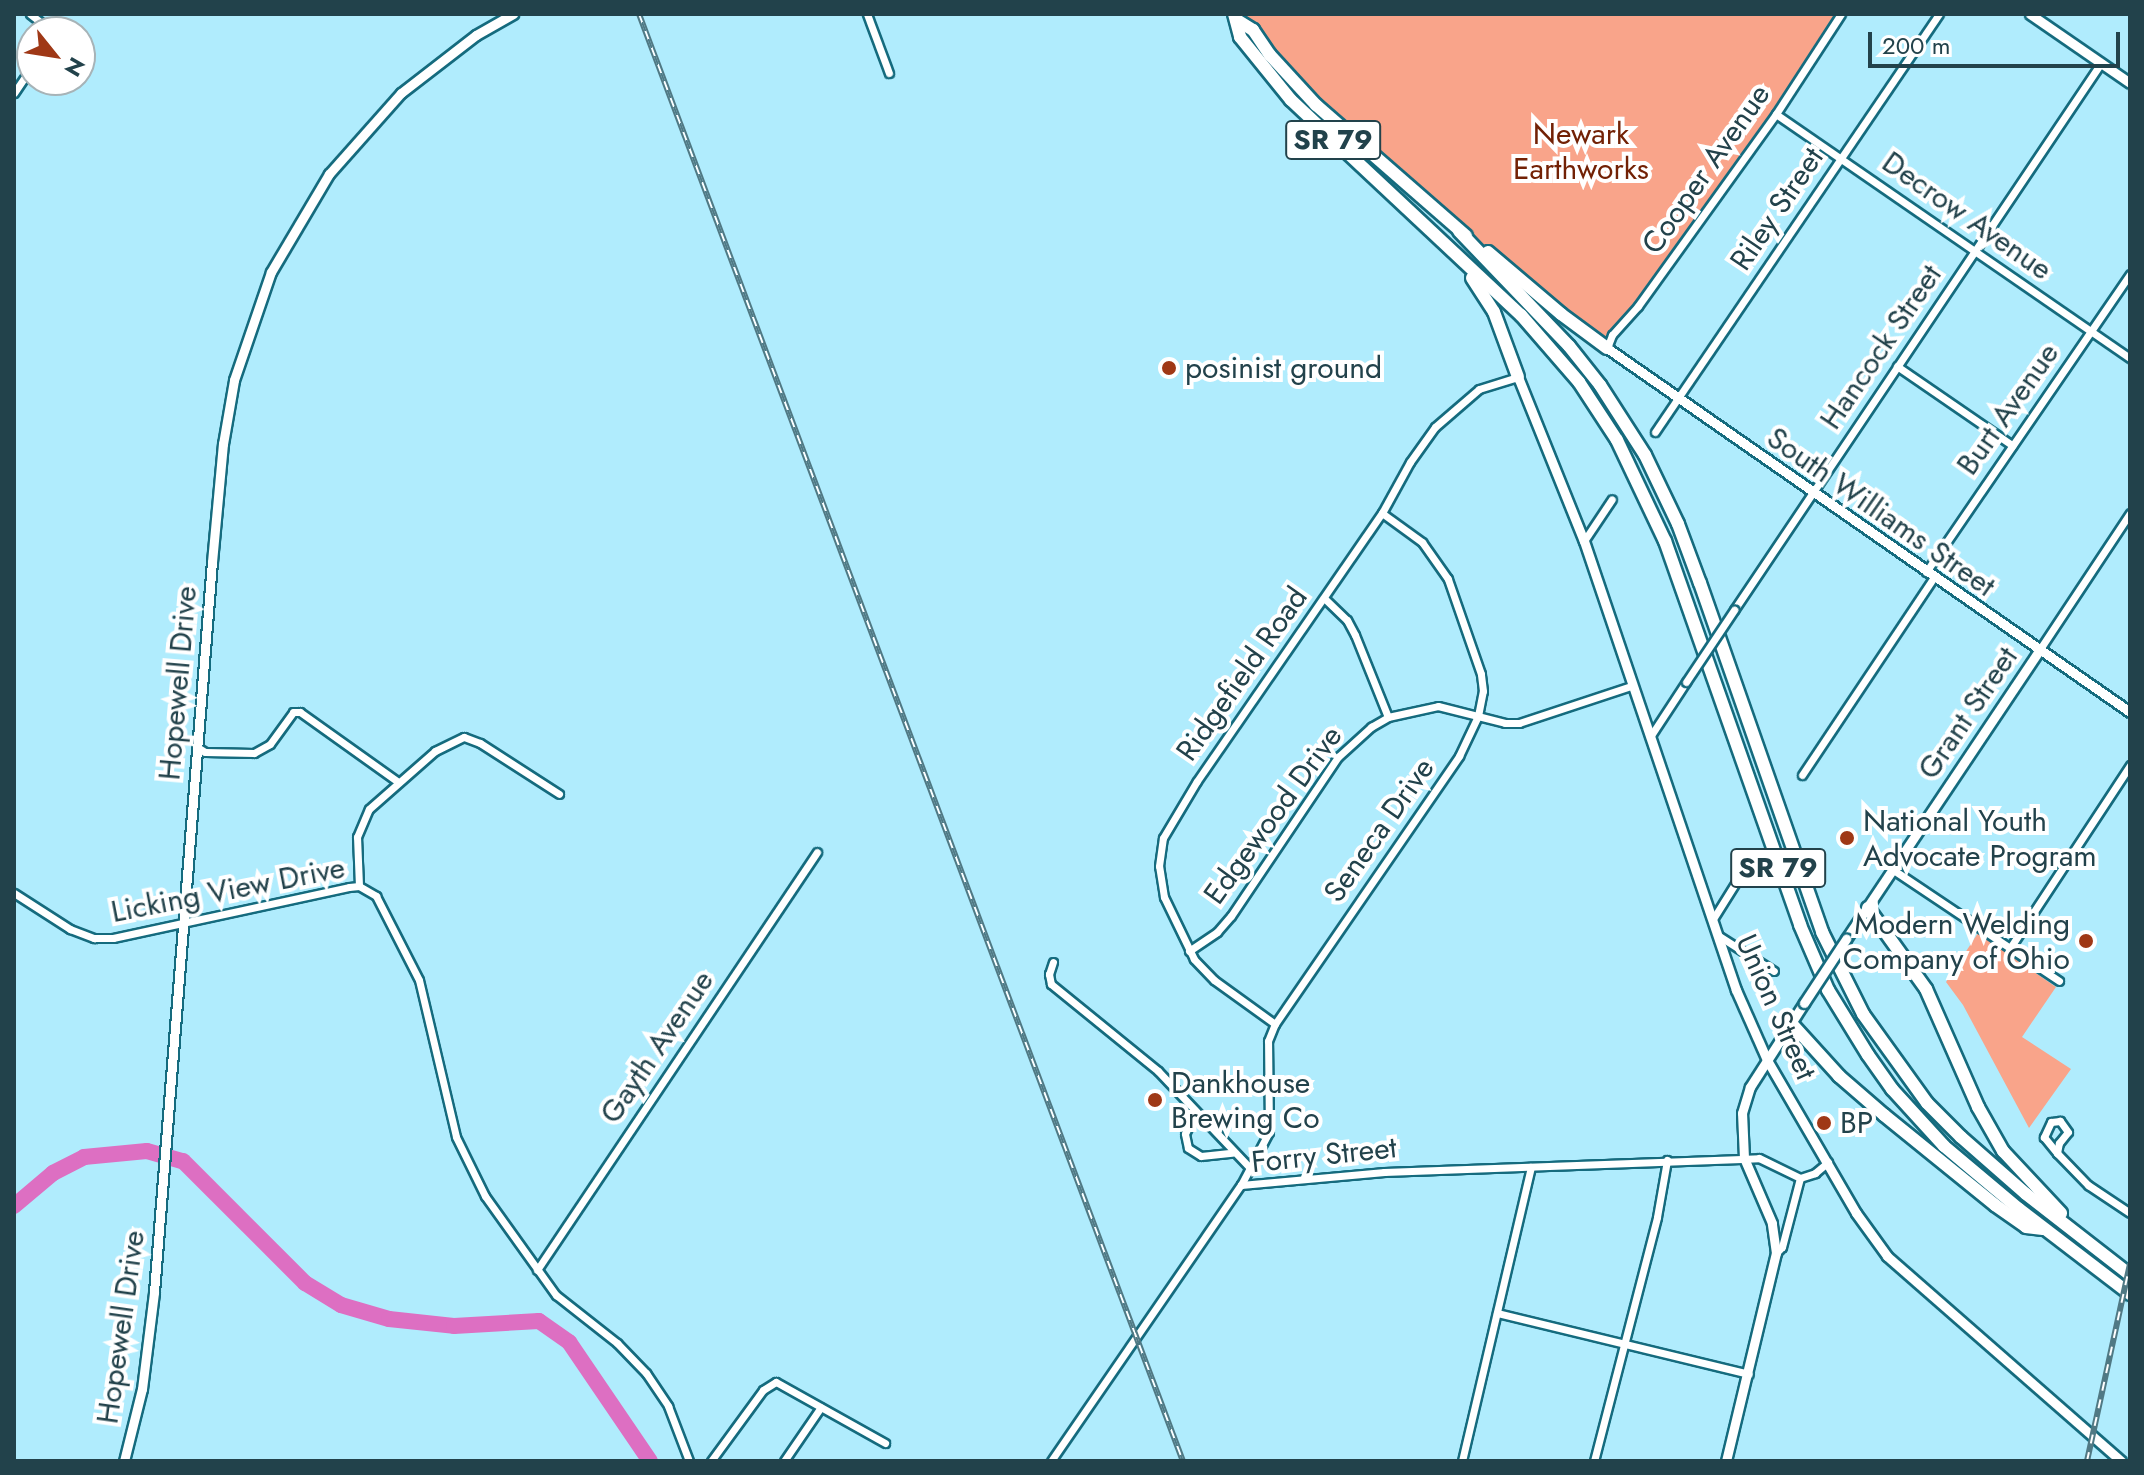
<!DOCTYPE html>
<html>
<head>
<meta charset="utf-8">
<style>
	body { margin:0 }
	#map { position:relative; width:2144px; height:1475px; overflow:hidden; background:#b0ecfd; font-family:Jost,sans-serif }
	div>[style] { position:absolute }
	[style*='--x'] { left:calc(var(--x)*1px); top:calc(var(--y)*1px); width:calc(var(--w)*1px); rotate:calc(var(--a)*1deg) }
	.green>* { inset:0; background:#f9a48a }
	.river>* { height:16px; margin:-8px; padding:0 8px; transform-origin:8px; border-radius:8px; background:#dd6fc2 }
	.roads { filter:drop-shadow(2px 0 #156b7e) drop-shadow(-2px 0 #156b7e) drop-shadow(0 2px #156b7e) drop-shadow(0 -2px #156b7e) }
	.street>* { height:7px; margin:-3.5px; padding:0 3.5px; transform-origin:3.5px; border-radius:3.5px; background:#fff }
	.secondary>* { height:9px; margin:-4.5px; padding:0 4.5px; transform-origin:4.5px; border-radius:4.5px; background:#fff }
	.highway>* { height:12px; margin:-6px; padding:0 6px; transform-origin:6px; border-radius:6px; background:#fff }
	.rail>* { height:6px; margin-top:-3px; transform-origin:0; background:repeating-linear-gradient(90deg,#fff 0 9px,#507984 0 18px); box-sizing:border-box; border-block:2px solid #507984 }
	.bridges { filter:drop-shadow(2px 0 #156b7e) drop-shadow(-2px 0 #156b7e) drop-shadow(0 2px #156b7e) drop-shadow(0 -2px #156b7e) }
	.street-bridge>* { height:7px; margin:-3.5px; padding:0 3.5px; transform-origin:3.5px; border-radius:3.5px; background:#fff }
	.secondary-bridge>* { height:9px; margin:-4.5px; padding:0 4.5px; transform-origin:4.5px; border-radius:4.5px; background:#fff }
	.dots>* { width:22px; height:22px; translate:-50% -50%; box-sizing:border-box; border:4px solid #fff; border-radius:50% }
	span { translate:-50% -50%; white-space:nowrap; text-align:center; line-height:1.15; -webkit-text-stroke:8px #fff; paint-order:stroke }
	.shield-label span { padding:2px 6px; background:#fff; border:2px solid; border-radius:6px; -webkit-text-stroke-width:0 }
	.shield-label { font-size:28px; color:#22424b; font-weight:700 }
	.park-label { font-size:30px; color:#722105 }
	.street-label { font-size:30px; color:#22424b }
	.poi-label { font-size:30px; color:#22424b }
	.left { translate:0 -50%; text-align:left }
	.right { translate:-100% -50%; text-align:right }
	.frame { position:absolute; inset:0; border:16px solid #22424b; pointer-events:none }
	.north { position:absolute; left:16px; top:16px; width:80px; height:80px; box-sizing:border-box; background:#fff; border:2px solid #a7b3b7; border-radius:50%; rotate:120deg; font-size:22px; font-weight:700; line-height:32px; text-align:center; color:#22424b }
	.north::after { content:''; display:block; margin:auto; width:28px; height:36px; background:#9f3816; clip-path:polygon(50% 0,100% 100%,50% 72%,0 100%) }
	.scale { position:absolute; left:1868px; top:32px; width:252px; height:36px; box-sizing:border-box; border:4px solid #22424b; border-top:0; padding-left:10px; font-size:24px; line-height:28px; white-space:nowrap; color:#22424b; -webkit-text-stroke:6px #fff; paint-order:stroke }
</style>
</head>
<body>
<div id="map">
	<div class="green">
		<i style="clip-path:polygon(1234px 14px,1841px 14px,1776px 114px,1607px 348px,1459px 231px,1316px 105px)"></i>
		<i style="clip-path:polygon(1978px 933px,2056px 987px,2022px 1037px,2071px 1069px,2029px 1128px,1963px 1005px,1946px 982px)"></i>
	</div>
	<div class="river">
		<i style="--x:14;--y:1206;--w:51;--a:-40.2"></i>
		<i style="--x:53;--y:1173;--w:35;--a:-27"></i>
		<i style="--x:84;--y:1157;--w:63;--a:-5.4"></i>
		<i style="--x:147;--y:1151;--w:37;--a:16"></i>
		<i style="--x:183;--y:1161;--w:173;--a:45"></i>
		<i style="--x:305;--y:1283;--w:42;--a:31.4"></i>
		<i style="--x:341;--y:1305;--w:50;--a:16.3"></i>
		<i style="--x:389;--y:1319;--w:65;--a:6.1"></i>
		<i style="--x:454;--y:1326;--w:85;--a:-3.4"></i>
		<i style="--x:539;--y:1321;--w:37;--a:35"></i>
		<i style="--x:569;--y:1342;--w:144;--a:55.8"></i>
	</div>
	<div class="roads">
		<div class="street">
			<i style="--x:30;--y:14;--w:29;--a:38"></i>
			<i style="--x:867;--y:14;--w:63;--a:69.6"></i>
			<i style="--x:14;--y:93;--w:32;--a:-56"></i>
			<i style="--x:1776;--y:114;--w:430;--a:34.6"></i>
			<i style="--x:1607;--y:348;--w:14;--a:-69"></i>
			<i style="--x:1612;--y:335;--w:39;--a:-48"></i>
			<i style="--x:1638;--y:306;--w:236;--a:-54.3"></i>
			<i style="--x:1776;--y:114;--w:119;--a:-57"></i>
			<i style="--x:1897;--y:366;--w:140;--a:34.5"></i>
			<i style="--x:1655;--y:432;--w:505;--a:-55.81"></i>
			<i style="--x:1584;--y:541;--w:50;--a:-56.3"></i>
			<i style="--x:1926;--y:572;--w:361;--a:-55.6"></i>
			<i style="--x:1324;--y:598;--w:32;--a:44"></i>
			<i style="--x:1347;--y:620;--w:17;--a:62"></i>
			<i style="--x:1355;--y:635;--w:88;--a:68.1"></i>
			<i style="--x:1734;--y:610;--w:659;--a:-56.14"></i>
			<i style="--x:2040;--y:649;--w:163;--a:-56.5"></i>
			<i style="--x:1650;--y:737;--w:66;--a:-56.8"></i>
			<i style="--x:197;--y:747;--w:9;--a:32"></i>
			<i style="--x:205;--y:752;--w:49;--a:1.2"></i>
			<i style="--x:254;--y:753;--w:18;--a:-29"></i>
			<i style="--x:270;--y:744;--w:39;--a:-54"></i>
			<i style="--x:293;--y:712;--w:7;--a:0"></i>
			<i style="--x:300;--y:712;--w:120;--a:35.5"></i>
			<i style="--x:1802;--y:775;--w:238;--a:-56.3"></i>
			<i style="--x:1892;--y:869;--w:201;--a:33.8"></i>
			<i style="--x:359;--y:886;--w:49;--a:-92.3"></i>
			<i style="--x:357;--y:837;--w:30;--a:-67"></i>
			<i style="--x:369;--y:809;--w:88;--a:-41.3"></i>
			<i style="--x:435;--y:751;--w:32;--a:-26"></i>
			<i style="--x:464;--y:737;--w:17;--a:21"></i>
			<i style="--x:480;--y:743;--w:94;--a:32.8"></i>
			<i style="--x:14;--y:893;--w:67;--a:32.7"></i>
			<i style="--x:70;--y:929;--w:26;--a:21"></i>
			<i style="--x:94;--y:938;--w:19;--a:0"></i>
			<i style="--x:113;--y:938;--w:241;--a:-12.2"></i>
			<i style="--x:349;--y:887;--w:10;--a:-6"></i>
			<i style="--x:359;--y:886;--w:20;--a:30"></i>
			<i style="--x:376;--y:896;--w:94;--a:62.9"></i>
			<i style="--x:419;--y:980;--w:161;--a:76.7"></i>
			<i style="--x:456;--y:1137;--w:66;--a:63.8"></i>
			<i style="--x:485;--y:1196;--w:122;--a:54.4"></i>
			<i style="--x:556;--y:1295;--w:78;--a:38.2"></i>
			<i style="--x:617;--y:1343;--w:42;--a:46"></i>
			<i style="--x:646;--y:1373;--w:40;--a:56"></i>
			<i style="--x:668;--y:1406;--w:59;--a:69.1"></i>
			<i style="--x:1713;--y:919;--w:47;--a:-58"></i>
			<i style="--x:1719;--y:936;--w:65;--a:32.5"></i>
			<i style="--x:2010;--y:948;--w:219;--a:-56.7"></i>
			<i style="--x:1189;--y:951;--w:34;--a:-34"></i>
			<i style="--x:1217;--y:932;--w:21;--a:-49"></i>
			<i style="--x:1231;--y:916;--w:192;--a:-56.1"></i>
			<i style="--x:1338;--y:757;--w:45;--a:-42.3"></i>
			<i style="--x:1371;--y:727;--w:20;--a:-30"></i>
			<i style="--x:1388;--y:717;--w:51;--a:-12.4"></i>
			<i style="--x:1438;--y:706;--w:69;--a:14.2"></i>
			<i style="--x:1505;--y:723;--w:14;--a:0"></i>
			<i style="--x:1519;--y:723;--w:118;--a:-18.3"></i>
			<i style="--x:1053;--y:962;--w:13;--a:108"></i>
			<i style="--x:1049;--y:974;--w:10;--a:79"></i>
			<i style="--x:1051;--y:984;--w:138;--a:39.1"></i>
			<i style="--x:1158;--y:1071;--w:135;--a:46.5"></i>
			<i style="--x:1275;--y:1024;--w:75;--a:-144.2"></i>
			<i style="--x:1214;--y:980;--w:29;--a:-134"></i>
			<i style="--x:1194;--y:959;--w:69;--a:-115.8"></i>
			<i style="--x:1164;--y:897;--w:31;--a:-99"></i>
			<i style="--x:1159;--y:866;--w:28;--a:-82"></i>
			<i style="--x:1163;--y:838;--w:66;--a:-59.2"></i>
			<i style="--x:1197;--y:781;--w:326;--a:-55.4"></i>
			<i style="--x:1382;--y:513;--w:58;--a:-61.2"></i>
			<i style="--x:1410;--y:462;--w:43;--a:-54.5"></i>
			<i style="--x:1435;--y:427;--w:58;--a:-40.8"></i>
			<i style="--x:1479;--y:389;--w:41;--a:-17.1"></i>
			<i style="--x:1195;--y:1114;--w:22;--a:117"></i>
			<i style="--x:1185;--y:1134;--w:14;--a:78"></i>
			<i style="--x:1188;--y:1148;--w:15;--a:32"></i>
			<i style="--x:1201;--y:1156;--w:31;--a:-6"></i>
			<i style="--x:2057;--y:1153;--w:10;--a:-79"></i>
			<i style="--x:2059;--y:1143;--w:14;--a:-51"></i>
			<i style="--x:2068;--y:1132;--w:14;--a:-126"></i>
			<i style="--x:2060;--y:1121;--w:9;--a:174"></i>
			<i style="--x:2051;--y:1122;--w:17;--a:115"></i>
			<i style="--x:2044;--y:1137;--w:21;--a:51"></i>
			<i style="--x:2057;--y:1153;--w:45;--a:45.9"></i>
			<i style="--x:2088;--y:1185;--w:50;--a:33.7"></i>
			<i style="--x:1241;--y:1185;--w:60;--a:-62.2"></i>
			<i style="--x:1269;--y:1132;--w:91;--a:-90.6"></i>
			<i style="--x:1268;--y:1041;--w:18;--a:-68"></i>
			<i style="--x:1275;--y:1024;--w:325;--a:-55.5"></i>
			<i style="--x:1459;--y:756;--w:44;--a:-64.6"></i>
			<i style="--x:1478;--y:716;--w:25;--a:-79"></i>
			<i style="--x:1483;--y:691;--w:17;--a:-97"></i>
			<i style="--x:1481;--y:674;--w:101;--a:-109.2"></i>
			<i style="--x:1448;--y:579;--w:45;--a:-125.1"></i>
			<i style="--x:1422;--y:542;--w:49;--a:-144.1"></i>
			<i style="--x:1776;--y:1253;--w:8;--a:-45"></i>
			<i style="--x:1782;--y:1247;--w:71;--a:-75.4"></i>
			<i style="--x:537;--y:1270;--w:503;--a:-56.18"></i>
			<i style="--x:1497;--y:1313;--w:259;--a:13.6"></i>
			<i style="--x:711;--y:1461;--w:88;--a:-53.8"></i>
			<i style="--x:763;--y:1390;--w:15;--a:-32"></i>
			<i style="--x:776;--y:1382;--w:125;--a:29.2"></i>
			<i style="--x:784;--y:1461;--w:65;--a:-55.6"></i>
			<i style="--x:1051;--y:1461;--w:335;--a:-55.5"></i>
			<i style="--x:1241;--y:1185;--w:144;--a:-5.2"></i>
			<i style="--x:1384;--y:1172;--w:375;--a:-2.1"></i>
			<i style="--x:1759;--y:1158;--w:46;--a:26"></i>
			<i style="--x:1800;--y:1178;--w:16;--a:-18"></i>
			<i style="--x:1815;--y:1173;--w:17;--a:-40"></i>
			<i style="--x:1462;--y:1461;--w:302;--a:-76.8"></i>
			<i style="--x:1594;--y:1461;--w:252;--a:-75.5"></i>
			<i style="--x:1657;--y:1217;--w:58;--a:-80"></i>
		</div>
		<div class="secondary">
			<i style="--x:2030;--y:14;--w:121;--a:34.6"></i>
			<i style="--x:1607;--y:348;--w:637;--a:34.84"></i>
			<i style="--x:1518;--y:377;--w:177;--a:68.1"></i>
			<i style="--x:1584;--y:541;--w:474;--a:71.3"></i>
			<i style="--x:1736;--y:990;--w:77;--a:66.1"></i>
			<i style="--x:1767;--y:1060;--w:177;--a:59.8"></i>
			<i style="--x:1856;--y:1213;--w:53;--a:54.2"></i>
			<i style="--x:1887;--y:1256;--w:311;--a:41.2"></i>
			<i style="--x:1846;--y:939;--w:349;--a:-56.2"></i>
			<i style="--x:124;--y:1461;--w:74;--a:-76"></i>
			<i style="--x:142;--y:1389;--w:98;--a:-82.9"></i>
			<i style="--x:154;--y:1292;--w:732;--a:-85.46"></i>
			<i style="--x:212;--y:562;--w:119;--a:-84.7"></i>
			<i style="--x:223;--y:444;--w:65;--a:-80.2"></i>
			<i style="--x:234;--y:380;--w:114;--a:-71.1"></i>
			<i style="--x:271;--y:272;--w:114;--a:-59.4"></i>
			<i style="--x:329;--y:174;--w:108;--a:-48.4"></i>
			<i style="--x:401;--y:93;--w:95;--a:-37.7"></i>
			<i style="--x:476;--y:35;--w:43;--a:-29.6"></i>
			<i style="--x:1726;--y:1461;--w:214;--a:-76.5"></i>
			<i style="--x:1776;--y:1253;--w:30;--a:-98"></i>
			<i style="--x:1772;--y:1223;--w:71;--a:-113.3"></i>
			<i style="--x:1744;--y:1158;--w:45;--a:-92.5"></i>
			<i style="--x:1742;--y:1113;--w:27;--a:-73"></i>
			<i style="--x:1750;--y:1087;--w:100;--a:-57.3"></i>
		</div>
		<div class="highway">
			<i style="--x:1234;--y:14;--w:24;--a:75"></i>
			<i style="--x:1240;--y:37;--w:81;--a:51"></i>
			<i style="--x:1291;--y:100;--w:315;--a:43.1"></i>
			<i style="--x:1521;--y:315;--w:89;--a:49.1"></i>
			<i style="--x:1579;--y:382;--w:69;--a:56.8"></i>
			<i style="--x:1617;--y:440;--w:112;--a:64.6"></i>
			<i style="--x:1665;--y:541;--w:407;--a:70.6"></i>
			<i style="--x:1800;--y:925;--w:71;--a:66.7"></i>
			<i style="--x:1828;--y:990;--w:76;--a:58.4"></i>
			<i style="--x:1868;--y:1055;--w:42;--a:54.8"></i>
			<i style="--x:1892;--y:1089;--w:77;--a:47.6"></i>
			<i style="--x:1944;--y:1146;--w:98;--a:40"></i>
			<i style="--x:2019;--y:1209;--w:140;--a:37.4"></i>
			<i style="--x:1237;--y:20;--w:19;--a:32"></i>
			<i style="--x:1253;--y:30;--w:30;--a:56"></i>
			<i style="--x:1270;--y:55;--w:68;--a:47.4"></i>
			<i style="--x:1316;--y:105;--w:199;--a:41.1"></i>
			<i style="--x:1459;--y:231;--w:159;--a:46.3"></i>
			<i style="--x:1569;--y:346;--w:50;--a:51.5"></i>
			<i style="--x:1600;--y:385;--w:83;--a:57.3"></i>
			<i style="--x:1645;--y:455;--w:76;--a:64.4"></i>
			<i style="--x:1678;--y:524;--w:63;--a:69.6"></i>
			<i style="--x:1700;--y:583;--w:370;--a:70.7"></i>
			<i style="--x:1822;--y:932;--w:92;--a:63.4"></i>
			<i style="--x:1863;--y:1014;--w:110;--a:54.3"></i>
			<i style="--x:1927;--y:1103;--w:48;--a:45"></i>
			<i style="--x:1961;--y:1137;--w:86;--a:41.2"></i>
			<i style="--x:2026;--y:1194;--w:132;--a:37.9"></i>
			<i style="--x:1488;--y:252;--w:96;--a:40.3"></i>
			<i style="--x:1561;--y:314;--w:57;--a:36.5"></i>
			<i style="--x:1472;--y:278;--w:40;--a:57.1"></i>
			<i style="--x:1494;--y:312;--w:69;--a:69.7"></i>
			<i style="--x:1868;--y:908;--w:100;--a:54.4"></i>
			<i style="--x:1926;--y:989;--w:129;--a:66.2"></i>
			<i style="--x:1978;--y:1107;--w:51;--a:60.4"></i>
			<i style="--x:2003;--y:1151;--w:85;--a:46.9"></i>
			<i style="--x:1791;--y:1023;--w:72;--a:47.8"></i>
			<i style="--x:1839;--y:1076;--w:60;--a:40.9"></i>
			<i style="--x:1884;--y:1115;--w:143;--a:39"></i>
			<i style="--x:1995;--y:1205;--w:38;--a:35"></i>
			<i style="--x:2026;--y:1227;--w:17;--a:7"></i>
		</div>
	</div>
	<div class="rail">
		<i style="--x:639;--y:14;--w:1546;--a:69.4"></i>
		<i style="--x:2087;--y:1461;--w:202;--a:-77.7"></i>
	</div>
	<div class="bridges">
		<div class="street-bridge">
			<i style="--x:1686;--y:682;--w:87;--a:-56.3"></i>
		</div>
		<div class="secondary-bridge">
			<i style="--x:1804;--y:1003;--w:77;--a:-56.7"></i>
		</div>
	</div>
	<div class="dots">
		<i style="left:1169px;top:368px;background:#9f3816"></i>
		<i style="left:1847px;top:838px;background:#9f3816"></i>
		<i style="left:2086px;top:941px;background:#9f3816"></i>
		<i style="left:1155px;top:1100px;background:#9f3816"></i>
		<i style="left:1824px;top:1123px;background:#9f3816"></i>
	</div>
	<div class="shield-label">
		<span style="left:1333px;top:140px">SR 79</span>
		<span style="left:1778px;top:868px">SR 79</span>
	</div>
	<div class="park-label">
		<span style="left:1581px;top:151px">Newark<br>Earthworks</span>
	</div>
	<div class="street-label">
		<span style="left:1706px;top:169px;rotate:-55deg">Cooper Avenue</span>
		<span style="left:1777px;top:209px;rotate:-56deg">Riley Street</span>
		<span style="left:1967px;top:216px;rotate:35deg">Decrow Avenue</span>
		<span style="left:1881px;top:347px;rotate:-56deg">Hancock Street</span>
		<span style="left:2008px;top:409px;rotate:-55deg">Burt Avenue</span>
		<span style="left:1881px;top:512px;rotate:35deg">South Williams Street</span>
		<span style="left:1242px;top:674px;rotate:-55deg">Ridgefield Road</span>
		<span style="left:178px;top:683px;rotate:-85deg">Hopewell Drive</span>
		<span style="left:1968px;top:713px;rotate:-56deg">Grant Street</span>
		<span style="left:1273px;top:815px;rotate:-54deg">Edgewood Drive</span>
		<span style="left:1379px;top:830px;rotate:-55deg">Seneca Drive</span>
		<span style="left:228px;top:890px;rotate:-11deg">Licking View Drive</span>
		<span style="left:1776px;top:1007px;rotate:66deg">Union Street</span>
		<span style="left:657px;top:1047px;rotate:-56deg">Gayth Avenue</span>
		<span style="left:1324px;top:1155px;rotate:-6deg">Forry Street</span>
		<span style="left:121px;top:1327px;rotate:-82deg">Hopewell Drive</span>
	</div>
	<div class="poi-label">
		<span class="left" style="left:1185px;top:368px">posinist ground</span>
		<span class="left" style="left:1863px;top:838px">National Youth<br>Advocate Program</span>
		<span class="right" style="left:2070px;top:941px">Modern Welding<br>Company of Ohio</span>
		<span class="left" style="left:1171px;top:1100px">Dankhouse<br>Brewing Co</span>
		<span class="left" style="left:1840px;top:1123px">BP</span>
	</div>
	<div class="frame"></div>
	<div class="north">N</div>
	<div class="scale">200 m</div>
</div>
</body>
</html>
